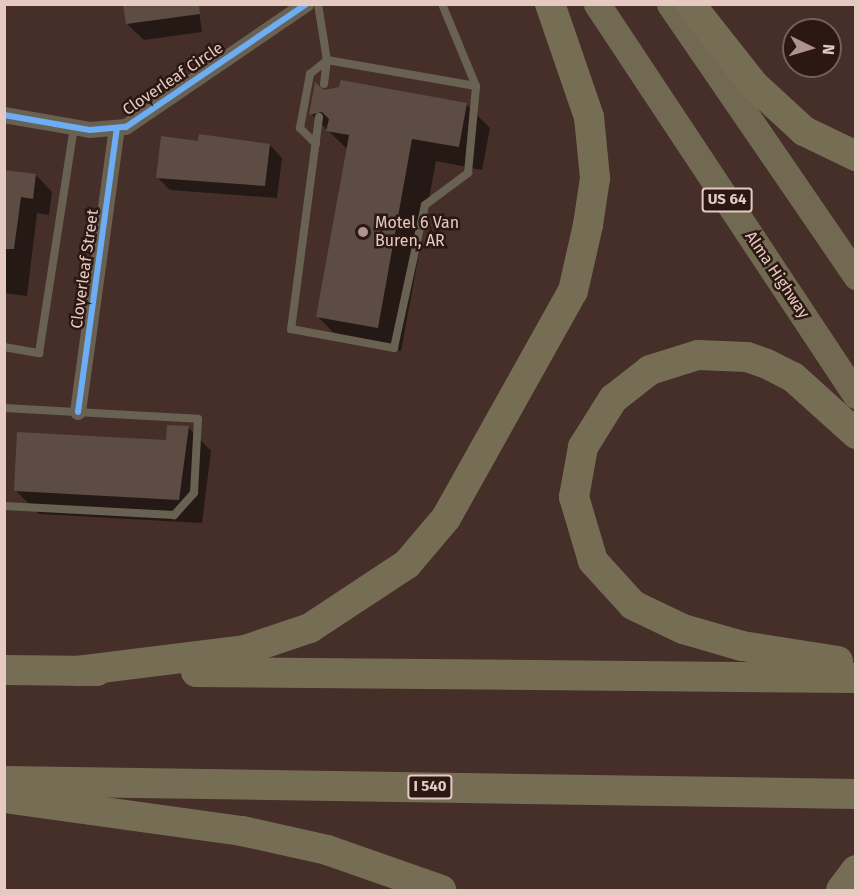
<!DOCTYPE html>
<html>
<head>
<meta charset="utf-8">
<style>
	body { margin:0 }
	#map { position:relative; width:860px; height:895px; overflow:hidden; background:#452f28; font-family:"Fira Sans",sans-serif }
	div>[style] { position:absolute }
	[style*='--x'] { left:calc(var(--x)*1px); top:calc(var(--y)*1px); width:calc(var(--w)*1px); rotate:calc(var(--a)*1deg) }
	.shadow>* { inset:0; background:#0007 }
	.building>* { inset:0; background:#5d4c43 }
	.lane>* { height:8px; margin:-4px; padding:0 4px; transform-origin:4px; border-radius:4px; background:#696253 }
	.street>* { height:16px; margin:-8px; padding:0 8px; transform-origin:8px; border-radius:8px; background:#696253 }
	.primary>* { height:27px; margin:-13.5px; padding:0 13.5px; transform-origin:13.5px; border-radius:13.5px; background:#716952 }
	.highway>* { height:30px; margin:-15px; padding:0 15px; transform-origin:15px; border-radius:15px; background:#766e54 }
	.cycleway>* { height:6px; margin:-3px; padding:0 3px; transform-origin:3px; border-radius:3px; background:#6dadf4 }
	.dots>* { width:16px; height:16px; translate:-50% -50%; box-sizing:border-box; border:3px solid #2b1812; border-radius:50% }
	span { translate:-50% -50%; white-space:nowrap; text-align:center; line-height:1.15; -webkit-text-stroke:5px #2b1812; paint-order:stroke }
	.shield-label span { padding:2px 4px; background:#2b1812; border:2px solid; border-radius:4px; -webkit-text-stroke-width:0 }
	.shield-label { font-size:15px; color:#e6cac2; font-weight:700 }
	.street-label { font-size:16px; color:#e6cac2 }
	.poi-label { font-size:16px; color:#e6cac2 }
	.left { translate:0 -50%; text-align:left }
	.frame { position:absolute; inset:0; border:6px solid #e6cac2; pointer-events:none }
	.north { position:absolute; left:782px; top:18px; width:60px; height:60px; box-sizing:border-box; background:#2b1812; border:2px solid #765f58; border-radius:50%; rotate:95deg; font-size:16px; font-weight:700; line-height:24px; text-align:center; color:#e6cac2 }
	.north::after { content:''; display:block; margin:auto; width:21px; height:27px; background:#ae948c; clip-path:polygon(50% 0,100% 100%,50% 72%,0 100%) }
</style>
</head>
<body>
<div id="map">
	<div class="shadow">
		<i style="clip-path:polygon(198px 4px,202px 32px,144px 40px,127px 24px)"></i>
		<i style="clip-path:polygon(322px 92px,466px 104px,490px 128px,482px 170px,436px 161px,401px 351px,341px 340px,317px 316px,348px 150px,311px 114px)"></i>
		<i style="clip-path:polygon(199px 143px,270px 145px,282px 158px,277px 198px,170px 190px,157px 177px)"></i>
		<i style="clip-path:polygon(4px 171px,36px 175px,52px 192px,49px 215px,37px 213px,27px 296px,4px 293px)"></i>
		<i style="clip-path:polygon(188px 427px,211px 451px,202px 523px,39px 514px,15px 490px,168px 442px)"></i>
	</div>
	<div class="building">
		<i style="clip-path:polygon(123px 4px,199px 4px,200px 14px,126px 24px)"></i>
		<i style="clip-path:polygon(341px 80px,467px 103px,459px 147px,412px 139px,378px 328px,316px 317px,349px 135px,326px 131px,329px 119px,322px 112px,309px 115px,315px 82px,324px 90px,339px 87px)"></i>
		<i style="clip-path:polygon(199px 134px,270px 144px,265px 186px,156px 178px,161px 136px,198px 141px)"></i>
		<i style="clip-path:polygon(4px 170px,36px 174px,33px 199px,21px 197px,14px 249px,4px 249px)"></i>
		<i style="clip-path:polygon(167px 425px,189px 426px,179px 500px,14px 491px,17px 432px,166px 440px)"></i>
	</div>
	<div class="lane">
		<i style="--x:318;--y:4;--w:57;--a:80.9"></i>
		<i style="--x:327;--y:60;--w:151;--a:9.9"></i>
		<i style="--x:476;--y:86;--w:89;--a:-112.5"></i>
		<i style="--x:324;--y:84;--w:24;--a:-83"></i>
		<i style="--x:319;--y:117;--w:214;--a:97.5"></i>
		<i style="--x:291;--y:329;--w:105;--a:10.5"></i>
		<i style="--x:394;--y:348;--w:146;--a:-77.8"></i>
		<i style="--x:425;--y:205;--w:54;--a:-36.7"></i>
		<i style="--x:468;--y:173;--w:87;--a:-84.7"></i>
		<i style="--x:316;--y:144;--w:23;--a:-135"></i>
		<i style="--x:300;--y:128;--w:55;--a:-79.5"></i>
		<i style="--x:310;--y:74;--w:22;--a:-39"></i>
		<i style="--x:4;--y:347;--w:36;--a:10"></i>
		<i style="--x:39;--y:353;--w:229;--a:-81.2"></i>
		<i style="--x:4;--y:408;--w:194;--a:3.2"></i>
		<i style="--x:198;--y:419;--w:74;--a:93.1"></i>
		<i style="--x:194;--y:493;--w:30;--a:132"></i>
		<i style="--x:174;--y:515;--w:170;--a:-177"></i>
	</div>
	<div class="street">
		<i style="--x:4;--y:115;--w:87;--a:9.9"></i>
		<i style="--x:90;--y:130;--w:36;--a:-5"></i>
		<i style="--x:126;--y:127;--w:218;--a:-34.3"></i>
		<i style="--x:78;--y:412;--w:286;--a:-82.2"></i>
	</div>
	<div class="primary">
		<i style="--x:597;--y:4;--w:469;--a:56.5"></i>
		<i style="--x:670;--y:4;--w:330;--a:55.6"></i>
	</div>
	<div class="highway">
		<i style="--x:690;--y:4;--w:103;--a:51.7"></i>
		<i style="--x:754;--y:85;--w:68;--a:42.6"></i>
		<i style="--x:804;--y:131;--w:58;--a:25.7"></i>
		<i style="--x:838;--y:661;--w:97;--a:-171.1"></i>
		<i style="--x:742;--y:646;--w:61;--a:-163.9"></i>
		<i style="--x:683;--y:629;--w:55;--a:-154.4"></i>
		<i style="--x:633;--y:605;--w:59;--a:-132.3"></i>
		<i style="--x:593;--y:561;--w:67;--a:-106.5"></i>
		<i style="--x:574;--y:497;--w:51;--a:-79.8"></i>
		<i style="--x:583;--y:447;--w:57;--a:-58"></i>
		<i style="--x:613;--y:399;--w:47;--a:-38.1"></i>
		<i style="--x:650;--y:370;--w:50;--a:-17.4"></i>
		<i style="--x:698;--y:355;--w:49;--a:2.3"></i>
		<i style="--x:747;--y:357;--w:21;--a:19"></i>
		<i style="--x:767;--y:364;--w:29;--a:27"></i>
		<i style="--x:793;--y:377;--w:85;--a:42.1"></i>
		<i style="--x:4;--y:670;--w:93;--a:0.6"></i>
		<i style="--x:77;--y:671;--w:169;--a:-7.1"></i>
		<i style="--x:245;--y:650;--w:69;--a:-18.7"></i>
		<i style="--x:310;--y:628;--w:116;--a:-33.4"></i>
		<i style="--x:407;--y:564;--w:60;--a:-49.7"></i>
		<i style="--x:446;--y:518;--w:260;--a:-60.8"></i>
		<i style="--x:573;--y:291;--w:68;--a:-77.2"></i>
		<i style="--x:588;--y:225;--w:48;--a:-81.5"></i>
		<i style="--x:595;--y:178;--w:61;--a:-95.6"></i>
		<i style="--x:589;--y:117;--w:120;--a:-109"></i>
		<i style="--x:196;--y:672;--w:660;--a:0.52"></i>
		<i style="--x:4;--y:781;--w:852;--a:0.87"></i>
		<i style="--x:4;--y:798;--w:240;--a:7.9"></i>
		<i style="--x:242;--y:831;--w:87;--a:12.6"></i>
		<i style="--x:327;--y:850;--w:121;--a:19.3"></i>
		<i style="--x:841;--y:890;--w:25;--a:-53"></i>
	</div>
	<div class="cycleway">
		<i style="--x:4;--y:115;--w:87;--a:9.9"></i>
		<i style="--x:90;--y:130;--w:36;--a:-5"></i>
		<i style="--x:126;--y:127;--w:218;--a:-34.3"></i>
		<i style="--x:78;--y:412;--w:286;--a:-82.2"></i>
	</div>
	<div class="dots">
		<i style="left:363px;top:232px;background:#ae948c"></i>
	</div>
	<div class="shield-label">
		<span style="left:727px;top:200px">US 64</span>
		<span style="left:430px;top:787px">I 540</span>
	</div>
	<div class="street-label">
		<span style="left:173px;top:79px;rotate:-34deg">Cloverleaf Circle</span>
		<span style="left:85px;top:269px;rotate:-82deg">Cloverleaf Street</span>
		<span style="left:777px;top:275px;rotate:56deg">Alma Highway</span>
	</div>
	<div class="poi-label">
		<span class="left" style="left:375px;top:232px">Motel 6 Van<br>Buren, AR</span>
	</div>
	<div class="frame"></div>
	<div class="north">N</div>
</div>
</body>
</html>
